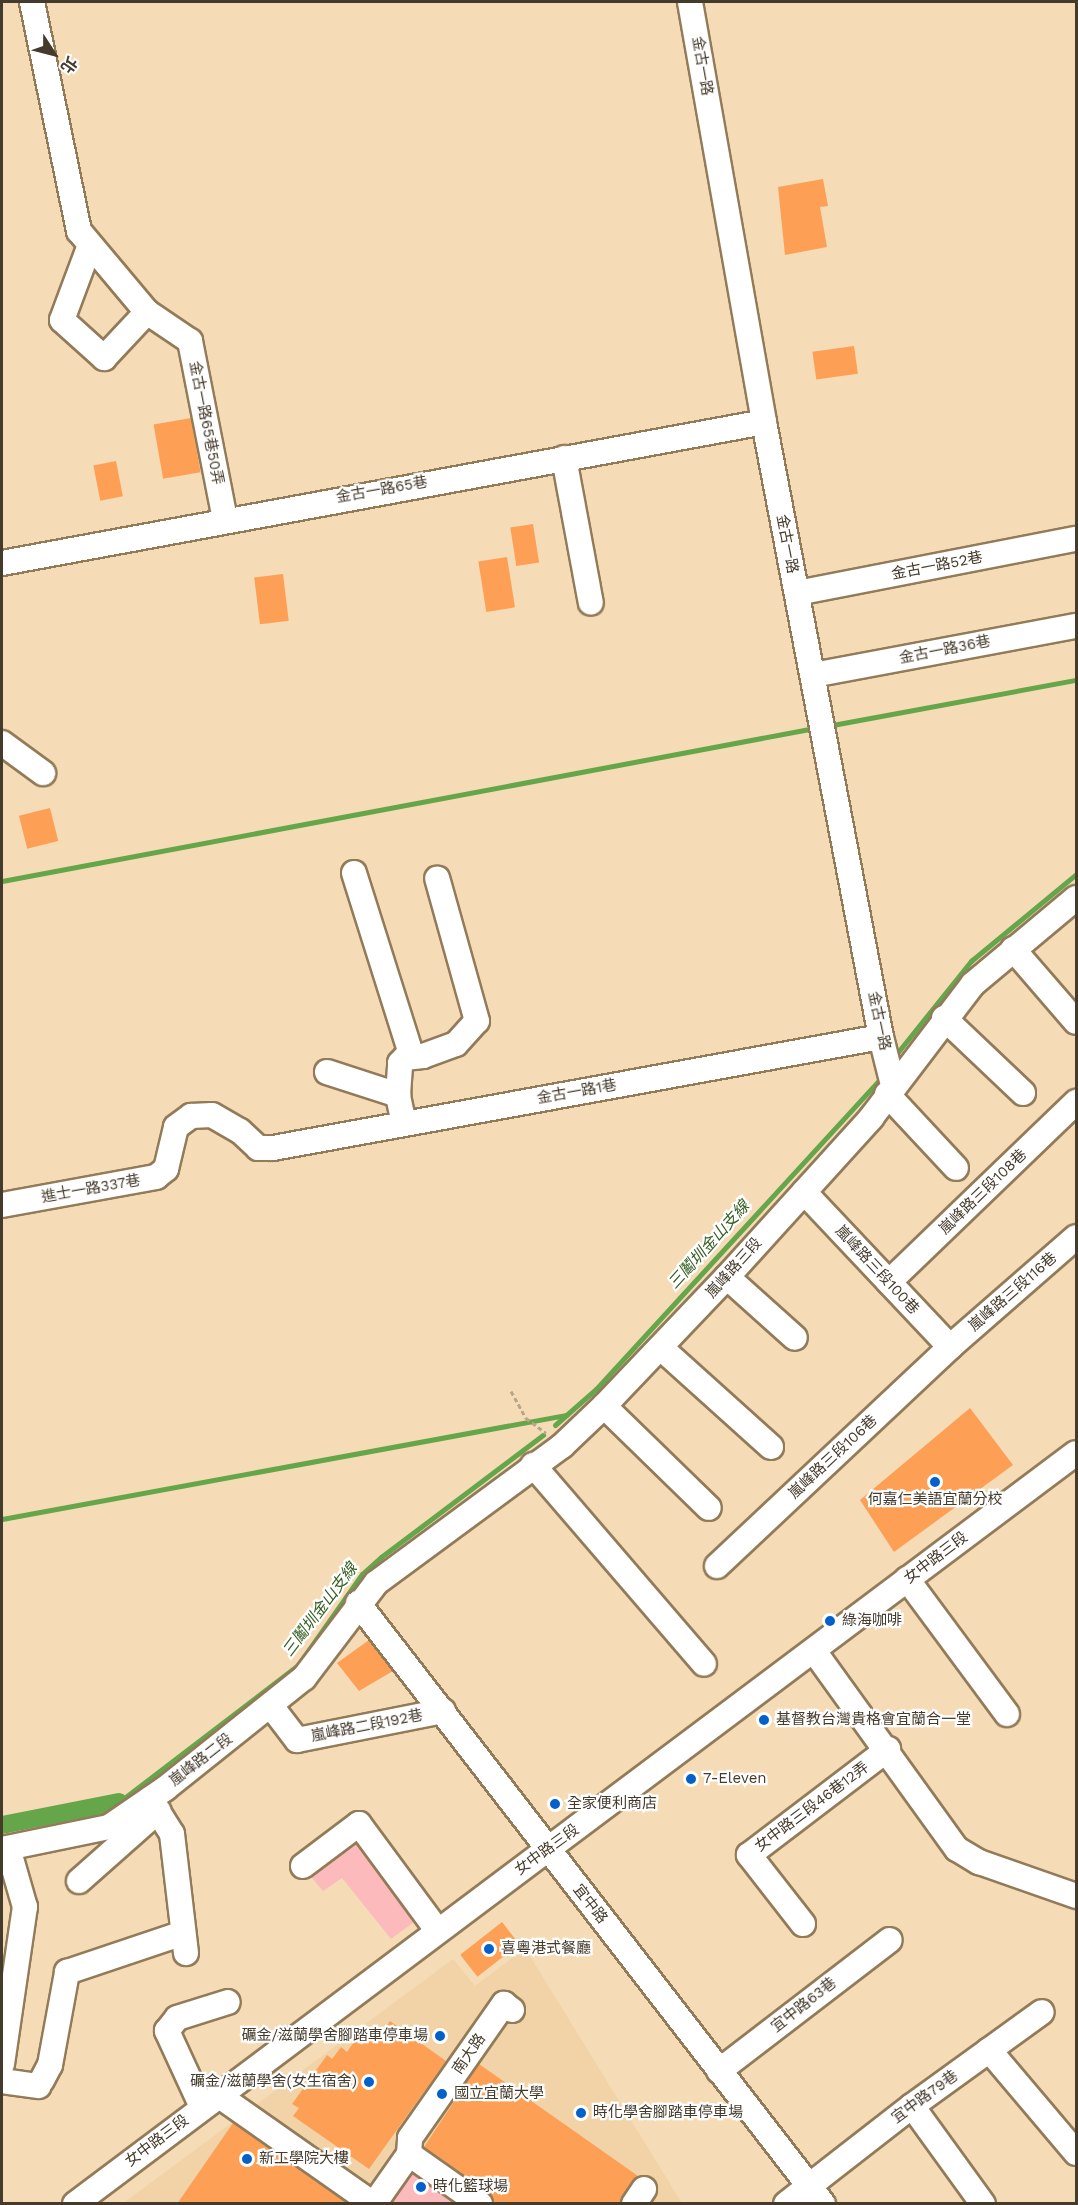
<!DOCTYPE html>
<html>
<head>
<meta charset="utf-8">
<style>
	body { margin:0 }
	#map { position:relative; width:1078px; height:2205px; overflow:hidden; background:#f5dcb7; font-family:"Work Sans","Noto Sans TC",sans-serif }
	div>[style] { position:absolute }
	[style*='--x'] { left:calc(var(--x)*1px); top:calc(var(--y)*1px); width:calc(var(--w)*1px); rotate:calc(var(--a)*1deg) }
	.built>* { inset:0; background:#f1d3a7 }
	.green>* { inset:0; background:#fcbabc }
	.stream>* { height:5px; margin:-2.5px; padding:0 2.5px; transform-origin:2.5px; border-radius:2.5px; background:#66a64a }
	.canal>* { height:18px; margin:-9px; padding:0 9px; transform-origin:9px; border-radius:9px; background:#66a64a }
	.building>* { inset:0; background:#fda056; transform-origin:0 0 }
	.path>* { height:3px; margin-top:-1.5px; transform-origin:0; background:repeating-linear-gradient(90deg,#b9a688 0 4.5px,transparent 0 7.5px) }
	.roads { filter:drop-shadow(2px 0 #927b59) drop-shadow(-2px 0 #927b59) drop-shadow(0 2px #927b59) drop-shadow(0 -2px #927b59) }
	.minor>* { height:24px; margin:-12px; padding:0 12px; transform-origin:12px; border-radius:12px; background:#fff }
	.dots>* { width:16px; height:16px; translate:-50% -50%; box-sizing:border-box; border:3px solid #fff; border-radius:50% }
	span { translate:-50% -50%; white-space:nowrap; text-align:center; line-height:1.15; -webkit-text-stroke:4.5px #fff; paint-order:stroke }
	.street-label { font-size:15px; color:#453b2d }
	.poi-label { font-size:15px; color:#453b2d }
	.left { translate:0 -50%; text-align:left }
	.right { translate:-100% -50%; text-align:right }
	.water-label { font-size:16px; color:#366022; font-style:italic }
	.frame { position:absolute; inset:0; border:3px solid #453b2d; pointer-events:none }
	.north { position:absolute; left:24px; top:24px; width:60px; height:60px; -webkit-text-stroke:4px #fff; paint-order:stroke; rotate:126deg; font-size:16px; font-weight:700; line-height:24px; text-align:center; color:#453b2d }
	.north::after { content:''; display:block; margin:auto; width:21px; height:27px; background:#453b2d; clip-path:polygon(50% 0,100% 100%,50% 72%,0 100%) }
</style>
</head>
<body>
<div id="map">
	<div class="built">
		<i style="clip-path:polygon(525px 1948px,682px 2203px,122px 2204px,453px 1959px,475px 1986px)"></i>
	</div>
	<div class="green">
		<i style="clip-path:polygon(357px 1835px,418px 1919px,391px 1939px,342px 1878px,323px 1891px,308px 1873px)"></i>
		<i style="clip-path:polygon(421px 2167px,473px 2204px,381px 2204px,404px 2171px)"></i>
	</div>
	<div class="stream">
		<i style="--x:827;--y:726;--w:253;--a:-10.5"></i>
		<i style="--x:2;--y:881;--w:827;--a:-10.66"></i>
		<i style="--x:898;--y:1052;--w:117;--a:-51.3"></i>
		<i style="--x:971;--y:961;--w:136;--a:-39.6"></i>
		<i style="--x:555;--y:1425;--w:55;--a:-41.3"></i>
		<i style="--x:596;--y:1389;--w:419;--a:-47.5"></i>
		<i style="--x:2;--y:1519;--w:574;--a:-10.45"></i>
		<i style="--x:119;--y:1802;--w:225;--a:-37.4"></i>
		<i style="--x:298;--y:1665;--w:111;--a:-54.9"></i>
		<i style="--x:362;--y:1574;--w:25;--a:-42"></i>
		<i style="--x:381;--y:1557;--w:203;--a:-37"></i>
	</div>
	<div class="canal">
		<i style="--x:2;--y:1825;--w:119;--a:-11.1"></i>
	</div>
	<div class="building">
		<i style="clip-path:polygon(823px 179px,828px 206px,820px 207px,827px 247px,785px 255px,778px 187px)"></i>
		<i style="left:854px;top:346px;width:28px;height:42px;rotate:82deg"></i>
		<i style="left:191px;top:418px;width:55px;height:38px;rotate:80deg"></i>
		<i style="left:116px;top:461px;width:36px;height:23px;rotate:79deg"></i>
		<i style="left:533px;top:524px;width:39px;height:23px;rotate:81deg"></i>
		<i style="left:507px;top:557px;width:51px;height:29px;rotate:81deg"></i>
		<i style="left:283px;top:574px;width:47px;height:29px;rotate:83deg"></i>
		<i style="left:50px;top:808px;width:34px;height:32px;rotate:76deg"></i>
		<i style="clip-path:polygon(970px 1408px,1013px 1465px,894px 1552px,860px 1500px)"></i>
		<i style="clip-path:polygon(369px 1640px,393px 1671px,359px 1691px,337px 1663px)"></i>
		<i style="left:502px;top:1922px;width:28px;height:53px;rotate:52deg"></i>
		<i style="clip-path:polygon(390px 2021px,446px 2061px,369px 2169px,293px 2116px,299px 2108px,292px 2104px,327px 2055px,332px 2059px,341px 2047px,347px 2052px,355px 2040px,362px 2045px,370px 2034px,378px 2039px)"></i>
		<i style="clip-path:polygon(479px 2064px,638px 2176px,620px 2204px,496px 2204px,488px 2192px,424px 2147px)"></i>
		<i style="clip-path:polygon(233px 2123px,348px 2204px,177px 2204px)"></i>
	</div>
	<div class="path">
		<i style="--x:511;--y:1391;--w:31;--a:61"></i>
		<i style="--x:526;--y:1418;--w:25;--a:37"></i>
	</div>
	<div class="roads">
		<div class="minor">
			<i style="--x:32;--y:2;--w:234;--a:78.4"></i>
			<i style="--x:79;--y:231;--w:106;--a:50"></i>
			<i style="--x:147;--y:312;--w:52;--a:34"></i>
			<i style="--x:190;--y:341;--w:181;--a:78.9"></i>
			<i style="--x:690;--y:2;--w:426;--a:80"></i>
			<i style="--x:764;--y:422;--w:626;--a:79.23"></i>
			<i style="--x:881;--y:1037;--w:49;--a:76"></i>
			<i style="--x:90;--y:245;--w:80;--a:110.5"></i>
			<i style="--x:62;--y:320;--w:57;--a:42.1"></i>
			<i style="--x:104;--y:358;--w:63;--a:-46.9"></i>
			<i style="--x:564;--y:458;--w:147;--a:79.5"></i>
			<i style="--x:2;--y:563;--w:775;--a:-10.48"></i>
			<i style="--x:797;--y:593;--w:284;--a:-11"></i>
			<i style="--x:813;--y:675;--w:268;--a:-10.6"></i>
			<i style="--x:2;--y:743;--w:51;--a:36.2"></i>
			<i style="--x:354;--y:873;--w:193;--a:72.5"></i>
			<i style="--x:1013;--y:949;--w:96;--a:49.2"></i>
			<i style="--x:944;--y:1018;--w:109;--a:43.5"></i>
			<i style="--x:327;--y:1072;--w:75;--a:17.9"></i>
			<i style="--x:887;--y:1094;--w:101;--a:47"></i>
			<i style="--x:404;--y:1124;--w:30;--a:-102"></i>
			<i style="--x:398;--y:1095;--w:32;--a:-86"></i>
			<i style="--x:400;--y:1063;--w:7;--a:-45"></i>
			<i style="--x:405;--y:1058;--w:18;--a:-6"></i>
			<i style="--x:423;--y:1056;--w:35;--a:-20"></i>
			<i style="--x:456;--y:1044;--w:31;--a:-48"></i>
			<i style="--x:477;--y:1021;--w:148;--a:-105.6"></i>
			<i style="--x:804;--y:1192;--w:213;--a:46.7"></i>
			<i style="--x:2;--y:1205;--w:157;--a:-10.3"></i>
			<i style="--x:156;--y:1177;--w:13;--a:-39"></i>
			<i style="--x:166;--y:1169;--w:43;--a:-76.6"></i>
			<i style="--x:176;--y:1127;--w:19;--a:-36"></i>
			<i style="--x:191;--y:1116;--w:21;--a:-3"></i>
			<i style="--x:212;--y:1115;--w:32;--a:30"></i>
			<i style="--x:240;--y:1131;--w:25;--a:43"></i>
			<i style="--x:258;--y:1148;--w:15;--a:0"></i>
			<i style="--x:273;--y:1148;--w:618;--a:-10.35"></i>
			<i style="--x:727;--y:1277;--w:91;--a:41.9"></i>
			<i style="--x:889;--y:1282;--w:260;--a:-43.9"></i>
			<i style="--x:661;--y:1348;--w:148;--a:42"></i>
			<i style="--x:604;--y:1406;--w:146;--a:44.2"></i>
			<i style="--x:533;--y:1465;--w:262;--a:49.3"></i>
			<i style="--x:717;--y:1566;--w:320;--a:-43.2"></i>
			<i style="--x:950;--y:1347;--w:167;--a:-41.1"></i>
			<i style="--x:907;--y:1579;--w:168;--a:53.5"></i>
			<i style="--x:358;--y:1603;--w:760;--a:52.27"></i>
			<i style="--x:814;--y:1651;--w:244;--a:54.2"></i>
			<i style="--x:957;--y:1849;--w:26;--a:31"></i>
			<i style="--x:979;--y:1862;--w:103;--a:19.3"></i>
			<i style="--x:271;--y:1706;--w:43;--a:52.6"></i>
			<i style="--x:297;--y:1740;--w:149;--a:-11.2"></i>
			<i style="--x:150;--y:1799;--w:41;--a:57.8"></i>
			<i style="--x:172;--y:1834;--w:120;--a:83.3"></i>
			<i style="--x:2;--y:1849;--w:109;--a:-11.6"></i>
			<i style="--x:109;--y:1827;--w:69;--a:-34.4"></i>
			<i style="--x:166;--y:1788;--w:176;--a:-38.6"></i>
			<i style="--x:304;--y:1678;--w:119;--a:-52.8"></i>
			<i style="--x:376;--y:1583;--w:231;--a:-36.4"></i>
			<i style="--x:562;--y:1446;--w:58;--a:-43.6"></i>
			<i style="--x:604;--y:1406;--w:178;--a:-46.4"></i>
			<i style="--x:727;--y:1277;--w:215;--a:-47.8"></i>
			<i style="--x:871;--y:1118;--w:168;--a:-52.7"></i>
			<i style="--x:973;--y:984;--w:134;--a:-39.9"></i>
			<i style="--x:303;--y:1866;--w:70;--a:-36.9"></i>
			<i style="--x:359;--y:1824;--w:133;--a:53.6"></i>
			<i style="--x:79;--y:1881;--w:106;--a:-41.5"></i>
			<i style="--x:803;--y:1924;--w:88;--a:-128"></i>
			<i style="--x:749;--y:1855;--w:175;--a:-37.3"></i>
			<i style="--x:989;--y:2050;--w:135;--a:49.8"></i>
			<i style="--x:2;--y:2064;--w:159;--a:-81.7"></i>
			<i style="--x:25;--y:1907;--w:61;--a:-106.1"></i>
			<i style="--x:719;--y:2071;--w:215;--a:-37.5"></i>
			<i style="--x:42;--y:2080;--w:17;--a:-62"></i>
			<i style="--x:50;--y:2065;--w:95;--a:-79.6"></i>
			<i style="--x:67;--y:1972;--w:122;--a:-18.6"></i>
			<i style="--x:2;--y:2081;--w:37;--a:8"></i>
			<i style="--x:218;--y:2095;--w:189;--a:35.1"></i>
			<i style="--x:912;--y:2106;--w:121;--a:54.1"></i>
			<i style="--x:202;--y:2107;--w:84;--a:-114.7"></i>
			<i style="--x:167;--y:2031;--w:16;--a:-52"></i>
			<i style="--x:177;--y:2018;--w:53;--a:-17.4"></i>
			<i style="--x:409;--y:2154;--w:87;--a:35.2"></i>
			<i style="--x:75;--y:2204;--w:1251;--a:-36.88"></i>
			<i style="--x:374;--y:2204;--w:61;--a:-55"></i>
			<i style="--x:409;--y:2154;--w:16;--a:-86"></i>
			<i style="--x:410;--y:2138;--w:164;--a:-55"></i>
			<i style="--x:504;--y:2004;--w:10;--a:37"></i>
			<i style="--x:634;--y:2204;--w:18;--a:-56"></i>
			<i style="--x:786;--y:2204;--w:160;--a:-37.9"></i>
			<i style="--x:912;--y:2106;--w:160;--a:-35.9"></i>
		</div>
	</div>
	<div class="dots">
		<i style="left:935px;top:1482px;background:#0461ca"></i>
		<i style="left:830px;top:1621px;background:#0461ca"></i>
		<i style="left:764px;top:1720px;background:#0461ca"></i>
		<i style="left:691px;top:1779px;background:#0461ca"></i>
		<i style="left:555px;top:1804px;background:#0461ca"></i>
		<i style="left:489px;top:1949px;background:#0461ca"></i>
		<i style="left:440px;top:2036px;background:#0461ca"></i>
		<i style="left:369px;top:2082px;background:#0461ca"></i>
		<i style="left:442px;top:2094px;background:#0461ca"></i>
		<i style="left:581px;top:2113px;background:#0461ca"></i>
		<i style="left:247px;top:2159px;background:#0461ca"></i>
		<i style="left:421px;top:2187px;background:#0461ca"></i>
	</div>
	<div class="street-label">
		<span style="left:702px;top:66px;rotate:80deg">金古一路</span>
		<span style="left:206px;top:423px;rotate:79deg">金古一路65巷50弄</span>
		<span style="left:382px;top:490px;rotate:-10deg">金古一路65巷</span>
		<span style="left:787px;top:544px;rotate:79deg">金古一路</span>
		<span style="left:937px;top:566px;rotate:-11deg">金古一路52巷</span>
		<span style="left:945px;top:650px;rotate:-11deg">金古一路36巷</span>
		<span style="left:879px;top:1021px;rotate:78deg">金古一路</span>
		<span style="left:577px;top:1092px;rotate:-10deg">金古一路1巷</span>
		<span style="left:91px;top:1189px;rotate:-10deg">進士一路337巷</span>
		<span style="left:983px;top:1192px;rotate:-44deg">嵐峰路三段108巷</span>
		<span style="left:734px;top:1268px;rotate:-48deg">嵐峰路三段</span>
		<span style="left:877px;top:1270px;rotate:47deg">嵐峰路三段100巷</span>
		<span style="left:1013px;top:1292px;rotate:-41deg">嵐峰路三段116巷</span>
		<span style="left:833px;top:1457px;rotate:-43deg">嵐峰路三段106巷</span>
		<span style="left:936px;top:1558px;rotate:-37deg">女中路三段</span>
		<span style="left:367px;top:1726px;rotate:-11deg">嵐峰路二段192巷</span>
		<span style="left:201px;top:1760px;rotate:-38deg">嵐峰路二段</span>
		<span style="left:812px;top:1807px;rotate:-37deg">女中路三段46巷12弄</span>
		<span style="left:547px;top:1850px;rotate:-36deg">女中路三段</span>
		<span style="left:590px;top:1904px;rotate:52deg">宜中路</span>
		<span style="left:804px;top:2005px;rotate:-38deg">宜中路63巷</span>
		<span style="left:469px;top:2054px;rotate:-55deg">南大路</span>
		<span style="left:925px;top:2097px;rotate:-36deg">宜中路79巷</span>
		<span style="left:157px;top:2141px;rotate:-37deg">女中路三段</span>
	</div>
	<div class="poi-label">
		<span style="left:935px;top:1500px">何嘉仁美語宜蘭分校</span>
		<span class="left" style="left:842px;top:1621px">綠海咖啡</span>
		<span class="left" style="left:776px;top:1720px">基督教台灣貴格會宜蘭合一堂</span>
		<span class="left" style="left:703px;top:1779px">7-Eleven</span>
		<span class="left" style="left:567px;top:1804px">全家便利商店</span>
		<span class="left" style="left:501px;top:1949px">喜粵港式餐廳</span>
		<span class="right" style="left:428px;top:2036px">礪金/滋蘭學舍腳踏車停車場</span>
		<span class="right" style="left:357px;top:2082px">礪金/滋蘭學舍(女生宿舍)</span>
		<span class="left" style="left:454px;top:2094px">國立宜蘭大學</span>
		<span class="left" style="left:593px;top:2113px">時化學舍腳踏車停車場</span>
		<span class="left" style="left:259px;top:2159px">新工學院大樓</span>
		<span class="left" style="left:433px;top:2187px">時化籃球場</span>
	</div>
	<div class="water-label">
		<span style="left:709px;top:1245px;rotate:-48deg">三鬮圳金山支線</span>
		<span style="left:320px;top:1610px;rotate:-53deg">三鬮圳金山支線</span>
	</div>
	<div class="frame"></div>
	<div class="north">北</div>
</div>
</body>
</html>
